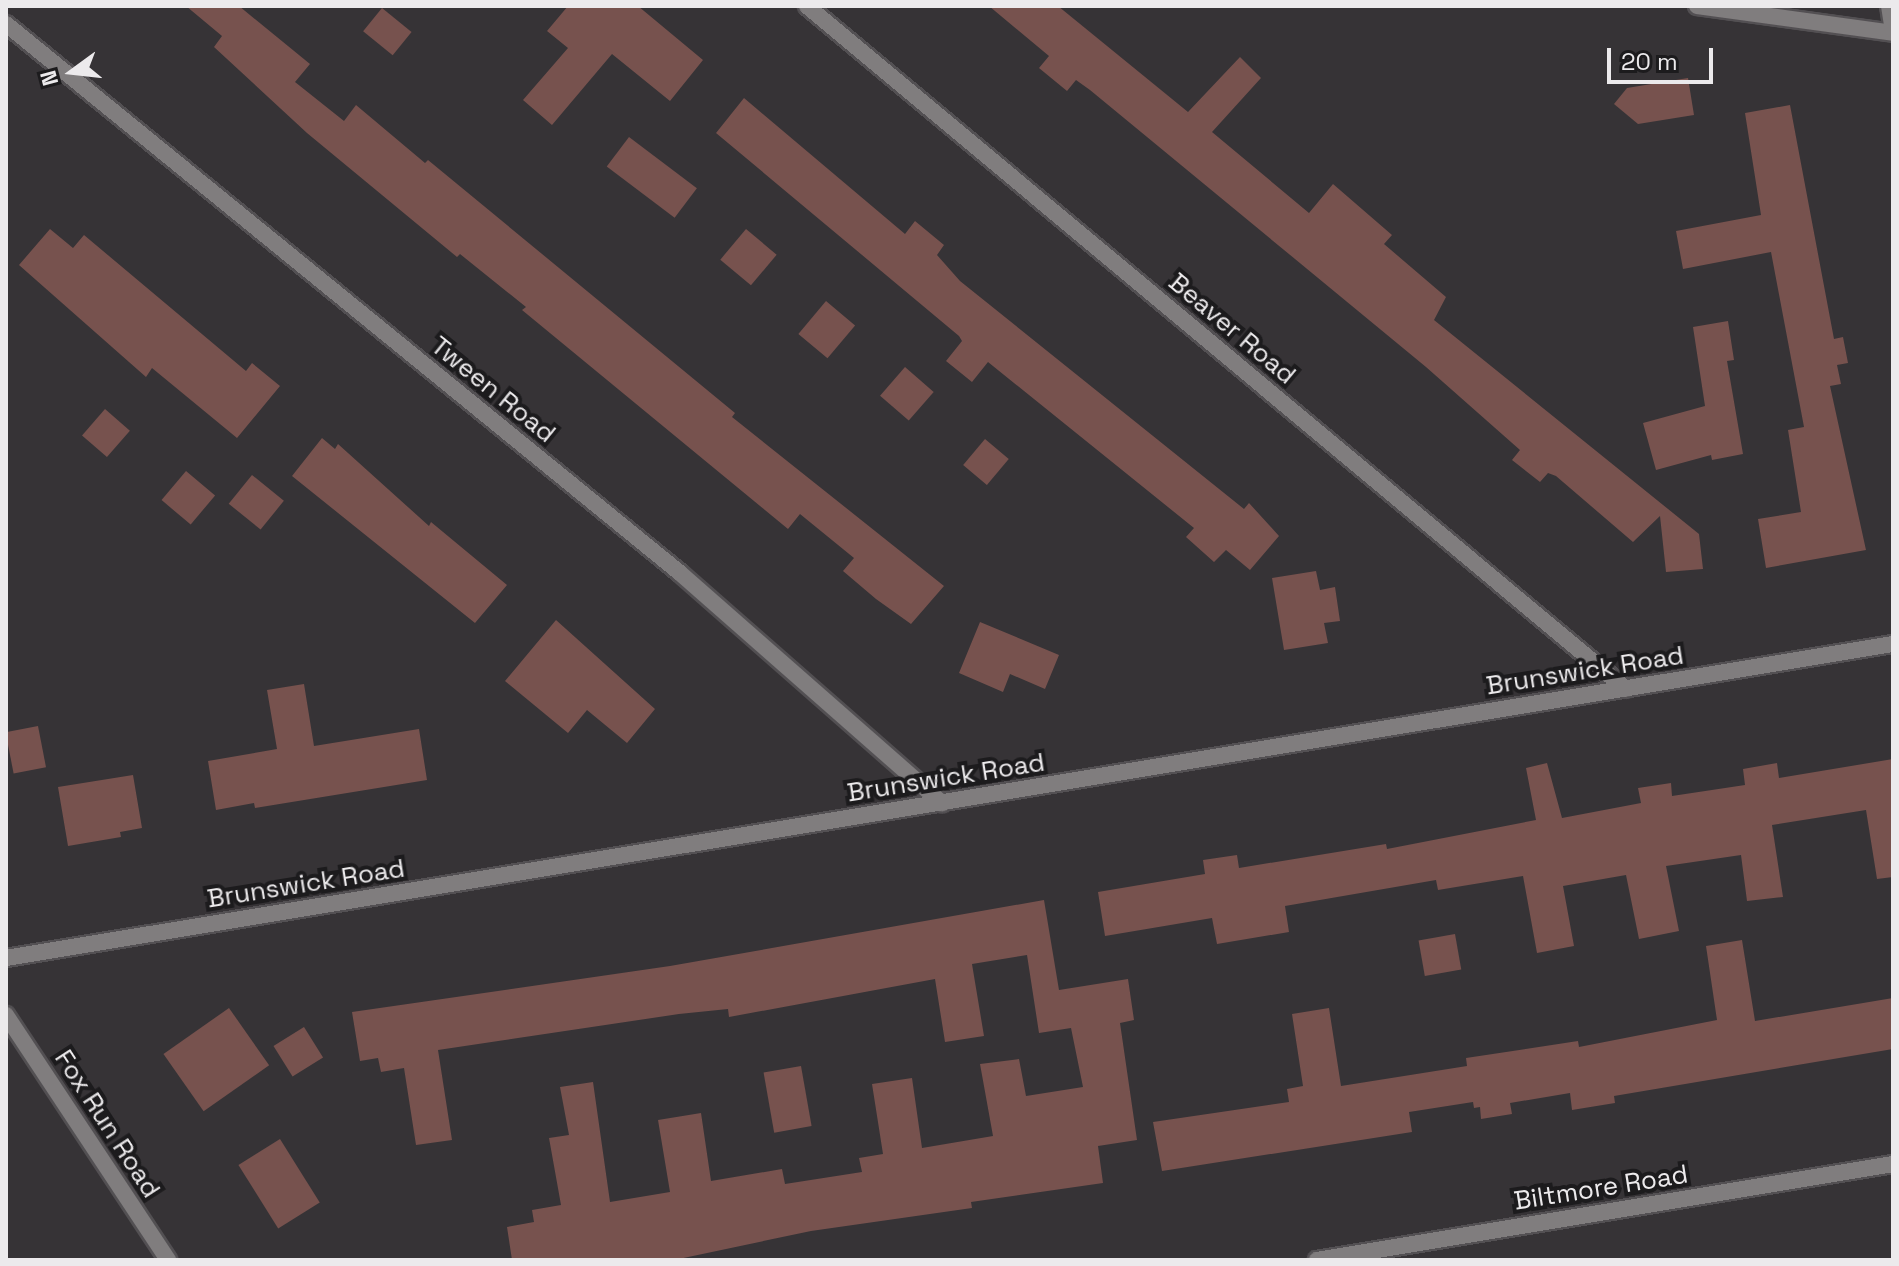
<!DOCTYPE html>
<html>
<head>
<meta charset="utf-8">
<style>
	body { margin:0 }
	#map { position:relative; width:1899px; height:1266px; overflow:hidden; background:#363336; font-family:"Space Grotesk",sans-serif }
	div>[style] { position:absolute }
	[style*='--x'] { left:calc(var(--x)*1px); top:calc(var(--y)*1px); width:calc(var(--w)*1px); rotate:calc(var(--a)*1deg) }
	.building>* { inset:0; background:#77524e; transform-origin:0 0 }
	.roads { filter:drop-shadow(2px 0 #535053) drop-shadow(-2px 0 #535053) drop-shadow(0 2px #535053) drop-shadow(0 -2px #535053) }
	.minor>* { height:16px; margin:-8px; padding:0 8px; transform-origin:8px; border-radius:8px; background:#807d7e }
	span { translate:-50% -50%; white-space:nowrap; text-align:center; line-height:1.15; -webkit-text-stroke:8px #1c1b1d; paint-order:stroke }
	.street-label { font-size:26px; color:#eceaec }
	.frame { position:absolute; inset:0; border:8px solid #eceaec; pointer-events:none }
	.north { position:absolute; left:32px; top:32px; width:80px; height:80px; -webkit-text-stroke:6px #1c1b1d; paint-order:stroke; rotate:255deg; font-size:22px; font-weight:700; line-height:32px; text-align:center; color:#eceaec }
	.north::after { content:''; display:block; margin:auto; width:28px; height:36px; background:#eceaec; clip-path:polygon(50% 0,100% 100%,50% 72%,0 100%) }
	.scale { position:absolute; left:1607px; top:48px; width:106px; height:36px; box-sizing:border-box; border:4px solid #eceaec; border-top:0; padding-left:10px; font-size:24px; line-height:28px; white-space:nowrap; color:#eceaec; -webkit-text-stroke:6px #1c1b1d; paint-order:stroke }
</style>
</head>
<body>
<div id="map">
	<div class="building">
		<i style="clip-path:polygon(186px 6px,239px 6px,310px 64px,295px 82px,344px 121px,356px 105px,425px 163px,428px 160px,735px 413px,732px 417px,944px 586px,911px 624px,876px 599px,843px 571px,854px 558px,800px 514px,788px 529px,522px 310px,526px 307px,460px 254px,457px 257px,307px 133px,214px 47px,222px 36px)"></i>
		<i style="clip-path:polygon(568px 6px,638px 6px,703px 60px,670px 101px,612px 54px,552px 125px,523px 100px,568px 48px,547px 31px)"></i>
		<i style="clip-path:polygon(989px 6px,1058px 6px,1188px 112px,1240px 57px,1261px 78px,1212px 132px,1309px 213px,1333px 184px,1392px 235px,1384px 244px,1446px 297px,1434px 320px,1699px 534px,1703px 569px,1666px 572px,1660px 516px,1633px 542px,1556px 476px,1548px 473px,1540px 482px,1512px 460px,1520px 450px,1426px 367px,1090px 90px,1076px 80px,1067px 91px,1039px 68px,1049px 56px)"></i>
		<i style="left:382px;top:8px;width:38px;height:30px;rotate:39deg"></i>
		<i style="clip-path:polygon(1688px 78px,1694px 115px,1638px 124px,1614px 104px,1627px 88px)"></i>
		<i style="clip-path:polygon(744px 98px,905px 234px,915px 221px,944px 245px,937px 255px,960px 281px,1244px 509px,1249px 503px,1279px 536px,1250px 570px,1226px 550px,1214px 562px,1186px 537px,1194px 528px,988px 362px,972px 382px,946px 361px,962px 341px,959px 336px,716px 133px)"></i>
		<i style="clip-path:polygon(1790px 105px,1834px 339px,1843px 337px,1848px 363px,1837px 365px,1841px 384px,1830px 386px,1866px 550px,1766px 568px,1758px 519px,1801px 512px,1788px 430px,1804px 427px,1771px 252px,1683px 269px,1676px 231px,1761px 215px,1745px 113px)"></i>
		<i style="left:629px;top:137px;width:85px;height:37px;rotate:37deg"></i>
		<i style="clip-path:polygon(50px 229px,73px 248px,84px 235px,246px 371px,252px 363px,280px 386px,237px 438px,152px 368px,146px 377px,19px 265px)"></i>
		<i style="left:746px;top:229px;width:40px;height:40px;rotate:40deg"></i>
		<i style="left:826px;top:301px;width:38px;height:43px;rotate:40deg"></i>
		<i style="clip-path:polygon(1728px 321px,1734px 360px,1727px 361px,1743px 454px,1712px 460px,1711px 455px,1656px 470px,1643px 423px,1705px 406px,1693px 327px)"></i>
		<i style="left:905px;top:367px;width:38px;height:38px;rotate:41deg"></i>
		<i style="left:105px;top:409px;width:33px;height:35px;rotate:41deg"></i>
		<i style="clip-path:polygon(322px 438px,335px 449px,338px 444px,429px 526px,431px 522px,507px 585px,475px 623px,292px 476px)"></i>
		<i style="left:985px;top:439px;width:31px;height:34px;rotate:40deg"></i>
		<i style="left:186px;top:471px;width:38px;height:38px;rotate:40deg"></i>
		<i style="left:252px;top:475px;width:41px;height:37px;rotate:39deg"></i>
		<i style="clip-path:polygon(1316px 571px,1320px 590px,1335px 587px,1340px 621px,1324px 623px,1328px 643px,1284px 650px,1272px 578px)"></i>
		<i style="clip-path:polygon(556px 620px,655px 709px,627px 743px,587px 710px,568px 733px,505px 681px)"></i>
		<i style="clip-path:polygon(980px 622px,1059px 655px,1045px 689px,1010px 674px,1003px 692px,959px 673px)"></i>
		<i style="clip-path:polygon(304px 684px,314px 746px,419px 729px,427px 780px,255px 808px,254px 803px,216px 810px,208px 761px,277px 749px,267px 690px)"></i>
		<i style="left:38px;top:726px;width:42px;height:33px;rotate:79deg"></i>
		<i style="clip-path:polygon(1893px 759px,1893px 877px,1877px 879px,1866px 810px,1772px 825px,1783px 897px,1747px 901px,1741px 855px,1666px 866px,1679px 931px,1639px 939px,1626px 875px,1563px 886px,1574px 946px,1537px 953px,1523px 876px,1438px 890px,1436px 880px,1285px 906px,1289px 932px,1217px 944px,1212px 918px,1105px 936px,1098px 892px,1205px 874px,1203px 860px,1237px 855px,1239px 868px,1386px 844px,1387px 849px,1536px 820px,1526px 768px,1547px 763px,1562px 818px,1641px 803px,1638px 788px,1671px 783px,1672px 796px,1745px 785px,1743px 769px,1777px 763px,1779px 778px)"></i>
		<i style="clip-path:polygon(133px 775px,142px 828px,120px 832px,121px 837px,68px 846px,58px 787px)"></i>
		<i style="clip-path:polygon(1044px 900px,1059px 990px,1128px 979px,1134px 1020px,1120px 1023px,1137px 1140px,1098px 1146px,1103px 1183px,971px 1202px,972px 1208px,811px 1231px,674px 1260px,512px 1260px,507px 1227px,534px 1222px,532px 1210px,561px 1205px,549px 1138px,569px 1135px,560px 1087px,593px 1082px,610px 1202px,670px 1192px,658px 1120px,701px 1113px,711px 1181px,782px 1169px,785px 1184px,862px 1172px,859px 1158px,883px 1154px,872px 1084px,912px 1078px,922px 1148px,993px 1136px,980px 1064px,1019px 1059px,1026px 1096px,1083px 1087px,1071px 1028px,1039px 1033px,1027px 955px,972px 964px,984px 1036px,945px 1042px,935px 979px,729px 1017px,728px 1009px,679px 1014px,438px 1050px,452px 1140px,416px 1145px,404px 1068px,381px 1072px,378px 1058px,360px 1061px,352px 1012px,670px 966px)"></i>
		<i style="left:1455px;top:934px;width:36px;height:37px;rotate:80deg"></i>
		<i style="clip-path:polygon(1742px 940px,1755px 1021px,1893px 998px,1893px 1049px,1614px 1096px,1615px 1103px,1572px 1110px,1570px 1093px,1510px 1103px,1512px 1114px,1481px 1119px,1480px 1107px,1474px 1108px,1473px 1102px,1409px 1112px,1412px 1132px,1162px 1171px,1153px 1122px,1289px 1102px,1287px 1089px,1303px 1086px,1292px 1014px,1329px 1008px,1341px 1086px,1467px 1066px,1466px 1058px,1578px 1041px,1579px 1047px,1717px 1020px,1706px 946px)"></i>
		<i style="left:229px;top:1008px;width:70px;height:80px;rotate:55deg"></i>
		<i style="left:304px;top:1027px;width:36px;height:36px;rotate:58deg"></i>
		<i style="left:801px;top:1066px;width:61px;height:38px;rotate:80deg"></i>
		<i style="left:280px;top:1139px;width:75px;height:49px;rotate:58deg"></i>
	</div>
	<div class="roads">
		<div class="minor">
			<i style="--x:807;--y:6;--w:1066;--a:39.83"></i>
			<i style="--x:1697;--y:6;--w:198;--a:7.8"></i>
			<i style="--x:1889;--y:6;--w:24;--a:81"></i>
			<i style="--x:6;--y:24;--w:869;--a:39.16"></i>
			<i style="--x:680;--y:573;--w:349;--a:41.3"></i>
			<i style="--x:6;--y:958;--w:1913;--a:-9.45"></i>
			<i style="--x:6;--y:1015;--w:294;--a:56.5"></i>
			<i style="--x:1317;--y:1260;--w:584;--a:-9.46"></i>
		</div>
	</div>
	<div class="street-label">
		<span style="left:1232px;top:329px;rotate:40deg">Beaver Road</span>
		<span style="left:493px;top:390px;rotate:39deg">Tween Road</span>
		<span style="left:1585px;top:671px;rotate:-9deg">Brunswick Road</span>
		<span style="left:946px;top:778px;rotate:-9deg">Brunswick Road</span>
		<span style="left:306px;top:884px;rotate:-9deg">Brunswick Road</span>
		<span style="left:107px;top:1124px;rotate:57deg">Fox Run Road</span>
		<span style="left:1601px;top:1188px;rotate:-9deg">Biltmore Road</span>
	</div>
	<div class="frame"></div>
	<div class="north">N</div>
	<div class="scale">20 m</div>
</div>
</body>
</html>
